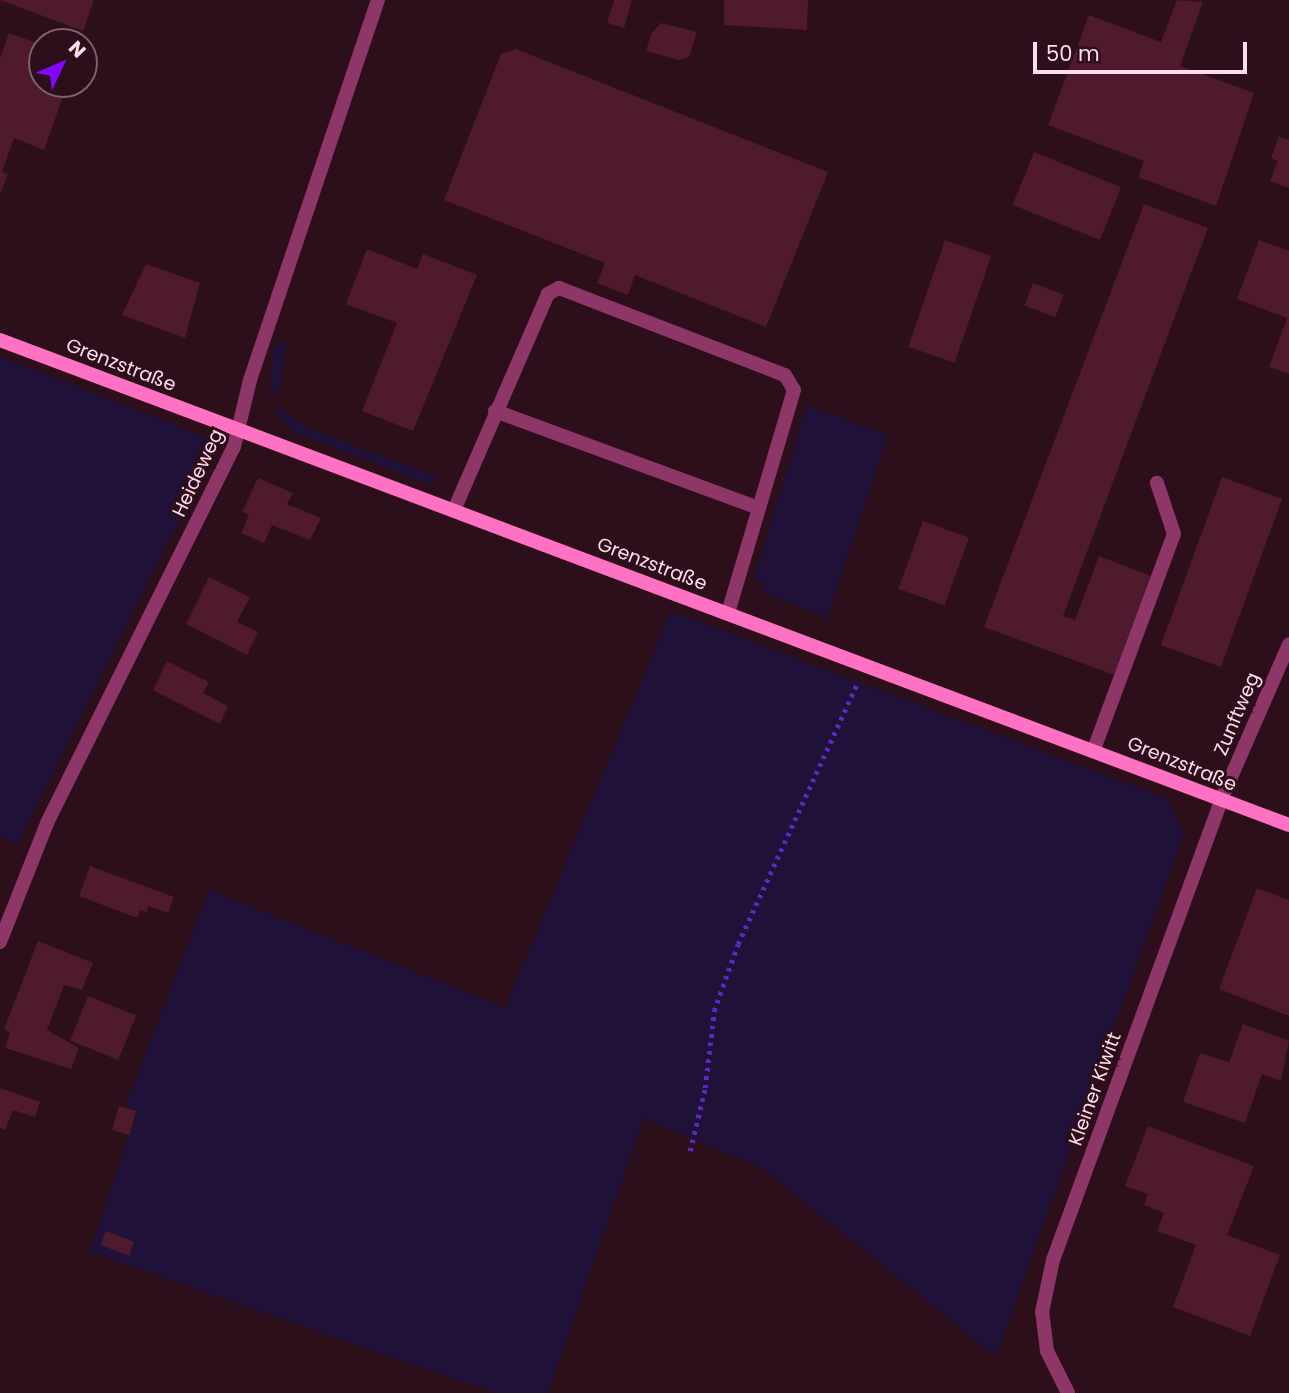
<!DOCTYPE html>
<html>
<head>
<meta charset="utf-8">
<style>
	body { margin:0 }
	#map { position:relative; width:1289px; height:1393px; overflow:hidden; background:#2c0f1b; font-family:Poppins,sans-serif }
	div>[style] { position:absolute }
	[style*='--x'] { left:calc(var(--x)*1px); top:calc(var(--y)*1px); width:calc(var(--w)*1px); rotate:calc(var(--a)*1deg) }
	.green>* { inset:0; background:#1f1137 }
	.building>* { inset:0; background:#4f192e; transform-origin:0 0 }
	.path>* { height:4.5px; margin-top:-2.25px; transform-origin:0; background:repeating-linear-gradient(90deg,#5d26c7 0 3.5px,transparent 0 8.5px) }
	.lane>* { height:14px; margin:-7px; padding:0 7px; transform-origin:7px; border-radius:7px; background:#8f3668 }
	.street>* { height:14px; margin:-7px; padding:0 7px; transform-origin:7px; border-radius:7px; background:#8f3668 }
	.secondary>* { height:14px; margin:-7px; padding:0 7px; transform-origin:7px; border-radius:7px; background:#ff71c2 }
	span { translate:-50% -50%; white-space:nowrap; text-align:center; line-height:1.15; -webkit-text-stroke:6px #2c0f1b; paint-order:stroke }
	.street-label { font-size:19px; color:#ffdaec }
	.north { position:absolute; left:28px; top:28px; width:70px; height:70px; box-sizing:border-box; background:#2c0f1b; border:2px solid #80606f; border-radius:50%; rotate:46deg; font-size:19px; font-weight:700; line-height:28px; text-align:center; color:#ffdaec }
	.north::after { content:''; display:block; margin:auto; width:24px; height:32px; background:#8306ff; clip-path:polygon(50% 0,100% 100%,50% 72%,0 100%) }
	.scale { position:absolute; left:1033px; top:42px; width:214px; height:32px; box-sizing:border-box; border:4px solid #ffdaec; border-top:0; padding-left:9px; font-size:21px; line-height:24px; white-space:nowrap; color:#ffdaec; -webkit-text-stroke:5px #2c0f1b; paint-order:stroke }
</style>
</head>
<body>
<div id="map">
	<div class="green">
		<i style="clip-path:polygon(287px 340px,279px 391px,270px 395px,273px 349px)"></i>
		<i style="clip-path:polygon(0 356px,218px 442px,18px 844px,0 836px)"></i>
		<i style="clip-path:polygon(807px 405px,888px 435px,827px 617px,762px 592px,763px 582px,754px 578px)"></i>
		<i style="clip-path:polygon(279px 407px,305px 427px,439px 478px,431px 485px,296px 433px,275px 411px)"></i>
		<i style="clip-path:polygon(671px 611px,1168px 799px,1184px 833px,996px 1357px,762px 1168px,644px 1118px,548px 1393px,495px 1393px,90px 1252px,137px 1113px,126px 1104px,209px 890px,505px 1008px)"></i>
	</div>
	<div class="building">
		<i style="clip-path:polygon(0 0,94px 0,83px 31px)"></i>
		<i style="clip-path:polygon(614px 0,632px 0,624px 28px,607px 23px)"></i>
		<i style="clip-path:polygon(724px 0,808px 0,807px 30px,724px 25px)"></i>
		<i style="clip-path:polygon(1177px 0,1203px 2px,1180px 66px,1254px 93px,1216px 206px,1138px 177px,1144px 161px,1048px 125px,1089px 15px,1161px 42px)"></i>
		<i style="clip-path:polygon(661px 23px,697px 32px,689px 57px,679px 60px,646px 51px,651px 34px)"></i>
		<i style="clip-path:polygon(9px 33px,42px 45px,42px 84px,67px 86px,44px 150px,14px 138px,2px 172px,8px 174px,0 194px,0 58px)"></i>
		<i style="clip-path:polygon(516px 49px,828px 172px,766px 327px,635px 275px,628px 295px,597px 283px,605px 263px,444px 200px,501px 54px)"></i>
		<i style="clip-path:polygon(1279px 136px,1289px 140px,1289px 188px,1270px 181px,1278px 161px,1271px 158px)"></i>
		<i style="left:1034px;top:152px;width:94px;height:57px;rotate:22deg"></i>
		<i style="clip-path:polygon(1144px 204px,1208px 228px,1063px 616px,1075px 620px,1099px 556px,1151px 576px,1114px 675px,984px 627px)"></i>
		<i style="left:945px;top:240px;width:49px;height:113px;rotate:19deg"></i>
		<i style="clip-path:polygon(1259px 240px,1289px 251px,1289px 374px,1269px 367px,1287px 318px,1237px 299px)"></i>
		<i style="clip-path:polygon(367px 249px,417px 269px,423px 254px,477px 275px,413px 431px,362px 411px,397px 323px,346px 304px)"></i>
		<i style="clip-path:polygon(146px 264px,200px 283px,185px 338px,122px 315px)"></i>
		<i style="left:1033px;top:283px;width:33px;height:24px;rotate:21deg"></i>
		<i style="left:1222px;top:477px;width:64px;height:179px;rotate:20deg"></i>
		<i style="clip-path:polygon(258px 478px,293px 493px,287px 504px,321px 518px,310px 540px,272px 525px,264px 543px,241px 533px,249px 515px,242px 512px)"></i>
		<i style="left:923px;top:521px;width:49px;height:72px;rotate:20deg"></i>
		<i style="clip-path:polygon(209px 577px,250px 597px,237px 622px,258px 632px,247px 655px,186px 624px)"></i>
		<i style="clip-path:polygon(167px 661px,209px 682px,203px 693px,228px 706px,220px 724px,153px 690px)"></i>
		<i style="clip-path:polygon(90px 866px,174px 897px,168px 913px,148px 906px,147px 912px,140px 910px,137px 918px,79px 896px)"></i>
		<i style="clip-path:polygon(1257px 888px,1289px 900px,1289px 1016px,1219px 989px)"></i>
		<i style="clip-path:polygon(38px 941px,93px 963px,82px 990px,64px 985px,47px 1030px,79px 1048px,71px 1069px,5px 1048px,10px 1032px,4px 1029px)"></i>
		<i style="left:88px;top:996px;width:52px;height:48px;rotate:22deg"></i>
		<i style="clip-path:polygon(1243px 1024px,1289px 1041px,1281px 1081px,1262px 1074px,1245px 1123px,1183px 1102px,1200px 1053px,1229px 1062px)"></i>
		<i style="clip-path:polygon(0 1088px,40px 1102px,35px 1117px,13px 1110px,5px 1130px,0 1128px)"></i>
		<i style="left:119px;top:1106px;width:18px;height:25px;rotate:16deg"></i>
		<i style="clip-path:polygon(1148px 1126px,1254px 1166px,1227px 1235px,1280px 1255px,1250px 1336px,1173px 1307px,1196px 1245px,1157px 1231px,1164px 1213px,1144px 1205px,1148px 1194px,1125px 1186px)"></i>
		<i style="left:106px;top:1231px;width:30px;height:15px;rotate:21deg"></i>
	</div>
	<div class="path">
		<i style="--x:690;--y:1151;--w:65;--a:-76.6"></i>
		<i style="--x:705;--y:1088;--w:78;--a:-83.3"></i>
		<i style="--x:714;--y:1011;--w:71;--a:-70.3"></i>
		<i style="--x:738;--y:944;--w:286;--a:-65.4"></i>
	</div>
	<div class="lane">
		<i style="--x:495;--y:411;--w:281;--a:20.2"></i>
		<i style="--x:454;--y:510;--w:236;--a:-66.5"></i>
		<i style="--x:548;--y:294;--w:13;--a:-29"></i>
		<i style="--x:559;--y:288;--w:242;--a:21.1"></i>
		<i style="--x:785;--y:375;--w:17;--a:59"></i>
		<i style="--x:794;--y:390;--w:233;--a:106.5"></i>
		<i style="--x:1094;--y:749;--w:229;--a:-69.6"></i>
		<i style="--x:1174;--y:534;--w:54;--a:-108.4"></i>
	</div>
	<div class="street">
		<i style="--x:0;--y:942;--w:128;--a:-68.4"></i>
		<i style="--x:47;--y:823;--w:420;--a:-63.6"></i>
		<i style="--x:234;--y:447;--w:69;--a:-76.6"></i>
		<i style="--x:250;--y:380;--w:401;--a:-71.4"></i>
		<i style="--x:1068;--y:1393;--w:47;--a:-116.6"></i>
		<i style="--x:1047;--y:1351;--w:39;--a:-97"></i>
		<i style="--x:1042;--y:1312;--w:53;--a:-78.1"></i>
		<i style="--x:1053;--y:1260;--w:490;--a:-69.9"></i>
		<i style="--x:1221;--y:800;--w:170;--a:-66.4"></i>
	</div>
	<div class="secondary">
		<i style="--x:0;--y:340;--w:1377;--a:20.62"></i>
	</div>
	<div class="street-label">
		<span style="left:121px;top:365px;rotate:21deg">Grenzstraße</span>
		<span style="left:198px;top:473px;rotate:-65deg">Heideweg</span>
		<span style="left:652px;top:564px;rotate:21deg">Grenzstraße</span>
		<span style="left:1237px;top:714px;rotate:-67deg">Zunftweg</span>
		<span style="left:1182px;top:764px;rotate:22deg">Grenzstraße</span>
		<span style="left:1095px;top:1089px;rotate:-70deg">Kleiner Kiwitt</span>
	</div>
	<div class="north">N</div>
	<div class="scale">50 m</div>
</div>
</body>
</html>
